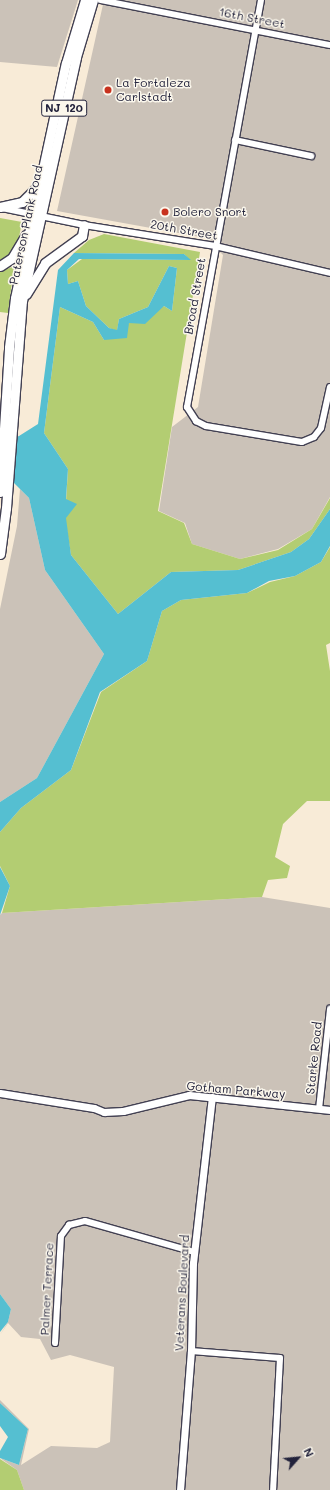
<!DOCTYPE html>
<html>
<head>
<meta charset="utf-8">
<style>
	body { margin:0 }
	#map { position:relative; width:330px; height:1490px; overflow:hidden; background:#f8ebd7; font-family:Mali,sans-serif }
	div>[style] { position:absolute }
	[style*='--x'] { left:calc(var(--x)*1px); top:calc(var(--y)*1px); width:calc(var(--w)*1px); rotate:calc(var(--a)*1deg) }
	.industrial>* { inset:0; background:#cbc2b8 }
	.green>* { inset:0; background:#b3cd72 }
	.water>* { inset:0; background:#55bfd1 }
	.roads { filter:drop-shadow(1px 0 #424052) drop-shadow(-1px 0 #424052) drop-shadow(0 1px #424052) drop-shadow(0 -1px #424052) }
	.minor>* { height:6px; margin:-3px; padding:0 3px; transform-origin:3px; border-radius:3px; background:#fff }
	.tertiary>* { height:7px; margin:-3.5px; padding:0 3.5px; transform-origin:3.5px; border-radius:3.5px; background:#fff }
	.primary>* { height:9px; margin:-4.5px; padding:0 4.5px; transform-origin:4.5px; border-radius:4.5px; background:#fff }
	.dots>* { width:11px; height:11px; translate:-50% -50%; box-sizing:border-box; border:2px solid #fbf7ec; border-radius:50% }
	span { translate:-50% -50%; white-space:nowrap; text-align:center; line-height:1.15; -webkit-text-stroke:3px #fbf7ec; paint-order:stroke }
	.shield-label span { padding:1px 3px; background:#fbf7ec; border:1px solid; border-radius:3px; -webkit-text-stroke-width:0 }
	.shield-label { font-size:11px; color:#22223b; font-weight:700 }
	.street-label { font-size:12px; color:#22223b }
	.poi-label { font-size:12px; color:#22223b }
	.left { translate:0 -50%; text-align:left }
	.north { position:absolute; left:278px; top:1438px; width:40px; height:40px; -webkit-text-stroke:3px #fbf7ec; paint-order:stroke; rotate:63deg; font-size:11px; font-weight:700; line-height:16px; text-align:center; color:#22223b }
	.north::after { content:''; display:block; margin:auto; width:14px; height:18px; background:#22223b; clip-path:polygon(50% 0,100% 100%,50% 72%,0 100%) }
</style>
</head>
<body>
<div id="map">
	<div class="industrial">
		<i style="clip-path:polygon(0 0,78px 0,57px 67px,0 62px)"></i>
		<i style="clip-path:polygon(104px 0,330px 0,330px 497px,312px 529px,278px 549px,240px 559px,192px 544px,185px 523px,159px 511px,172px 427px,198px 407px,223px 255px,206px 238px,57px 211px)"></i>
		<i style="clip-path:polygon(20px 489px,29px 498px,45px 570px,104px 654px,37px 778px,0 802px,0 609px,17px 526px)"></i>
		<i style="clip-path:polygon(262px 897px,330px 908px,330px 1490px,24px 1490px,17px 1470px,0 1458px,19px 1465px,28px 1429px,0 1403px,0 1400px,29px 1429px,21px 1465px,51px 1446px,97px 1448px,110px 1442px,114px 1367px,70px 1355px,51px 1360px,40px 1339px,21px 1337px,8px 1323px,0 1335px,8px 1322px,11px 1309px,0 1294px,0 915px,2px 913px)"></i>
	</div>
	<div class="green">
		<i style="clip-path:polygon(0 218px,22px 222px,18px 242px,7px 257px,0 260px)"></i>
		<i style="clip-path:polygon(104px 234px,200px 252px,158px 511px,184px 523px,192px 544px,240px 559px,278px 550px,312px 529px,330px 498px,330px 509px,309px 539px,291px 552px,238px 570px,171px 572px,118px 614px,71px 555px,65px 518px,68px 469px,44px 433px,60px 307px,93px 322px,104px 340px,129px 323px,164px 306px,172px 311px,177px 268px,169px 266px,148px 307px,119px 319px,117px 331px,109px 328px,86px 306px,78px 281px,68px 284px,67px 270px,82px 259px,190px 260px,184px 254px,74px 253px,89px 240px)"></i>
		<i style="clip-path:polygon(14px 266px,8px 313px,0 312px,0 272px)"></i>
		<i style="clip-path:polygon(330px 547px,330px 643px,326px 645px,330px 671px,330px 801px,307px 801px,283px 824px,275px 857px,290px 866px,287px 878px,268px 880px,262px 897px,2px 913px,10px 886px,0 866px,0 832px,21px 808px,71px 770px,101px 692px,147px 661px,162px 611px,181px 600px,247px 593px,270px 582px,295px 576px,321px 562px)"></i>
		<i style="clip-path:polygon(0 1459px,17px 1470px,24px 1490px,0 1490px)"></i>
	</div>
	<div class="water">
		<i style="clip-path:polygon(74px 253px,184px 254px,191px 260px,79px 259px,67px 270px,68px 284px,78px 281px,86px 306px,109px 328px,117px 330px,119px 319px,148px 307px,169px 266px,177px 268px,172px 311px,164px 306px,145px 324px,129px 323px,127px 338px,104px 340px,93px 322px,60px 307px,44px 433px,68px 469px,66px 499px,77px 504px,66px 518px,71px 555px,118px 614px,171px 572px,238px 570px,291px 552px,309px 539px,330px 509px,330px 546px,321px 562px,295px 576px,269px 581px,247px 593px,181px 600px,162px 611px,147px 661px,100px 692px,71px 770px,21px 808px,0 832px,0 802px,37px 778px,104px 654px,45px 570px,29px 498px,5px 474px,0 444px,19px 436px,38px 424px,58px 270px)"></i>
		<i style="clip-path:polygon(0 867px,10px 886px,0 915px)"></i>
		<i style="clip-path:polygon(0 1294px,11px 1309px,8px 1322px,0 1332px)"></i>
		<i style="clip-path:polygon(0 1403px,28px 1429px,19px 1465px,0 1458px,0 1451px,8px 1437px,0 1426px)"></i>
	</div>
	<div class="roads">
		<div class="minor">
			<i style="--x:100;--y:0;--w:234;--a:11.1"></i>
			<i style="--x:261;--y:0;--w:414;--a:100.3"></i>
			<i style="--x:187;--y:407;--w:17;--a:57"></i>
			<i style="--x:196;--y:421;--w:11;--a:27"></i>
			<i style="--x:206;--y:426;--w:97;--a:9.5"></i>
			<i style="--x:302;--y:442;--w:13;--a:-23"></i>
			<i style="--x:314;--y:437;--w:11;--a:-52"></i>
			<i style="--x:321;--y:428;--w:42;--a:-77.6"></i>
			<i style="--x:235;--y:140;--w:78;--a:11.9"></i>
			<i style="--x:2;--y:208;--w:84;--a:11.7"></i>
			<i style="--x:84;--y:225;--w:133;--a:9.1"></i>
			<i style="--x:215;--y:246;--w:118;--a:13.2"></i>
			<i style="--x:319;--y:1109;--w:101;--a:-83.7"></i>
			<i style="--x:55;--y:1343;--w:107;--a:-86.8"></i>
			<i style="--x:61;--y:1236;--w:14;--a:-54"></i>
			<i style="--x:69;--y:1225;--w:16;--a:-14"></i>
			<i style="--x:85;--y:1221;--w:113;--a:15.9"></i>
			<i style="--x:191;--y:1351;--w:89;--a:4.5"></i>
			<i style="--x:280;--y:1358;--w:132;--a:93"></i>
		</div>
		<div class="tertiary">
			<i style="--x:0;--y:1093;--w:95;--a:9.1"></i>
			<i style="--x:94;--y:1108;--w:11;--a:22"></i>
			<i style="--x:104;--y:1112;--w:19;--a:-3"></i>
			<i style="--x:123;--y:1111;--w:68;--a:-13.6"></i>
			<i style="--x:189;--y:1095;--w:142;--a:6.1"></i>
			<i style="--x:180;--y:1490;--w:139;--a:-85.5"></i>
			<i style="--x:191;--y:1351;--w:88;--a:-88.7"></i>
			<i style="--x:193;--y:1263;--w:167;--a:-83.5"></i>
		</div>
		<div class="primary">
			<i style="--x:0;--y:207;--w:23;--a:-13"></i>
			<i style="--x:22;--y:202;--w:21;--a:-45"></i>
			<i style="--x:0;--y:266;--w:14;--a:-34"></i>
			<i style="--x:12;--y:258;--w:27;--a:-59"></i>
			<i style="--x:26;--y:294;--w:36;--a:-58"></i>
			<i style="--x:45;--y:263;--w:46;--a:-36.1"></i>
			<i style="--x:82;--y:236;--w:11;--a:-80"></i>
			<i style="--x:0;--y:492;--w:145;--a:-86.4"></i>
			<i style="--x:9;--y:347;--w:49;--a:-83"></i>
			<i style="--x:15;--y:298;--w:240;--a:-77.8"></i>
			<i style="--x:66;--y:63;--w:66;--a:-73.2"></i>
			<i style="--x:0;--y:554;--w:46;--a:-82.6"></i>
			<i style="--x:6;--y:508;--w:208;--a:-85.6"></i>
			<i style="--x:22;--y:301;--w:250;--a:-77.5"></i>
			<i style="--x:76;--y:57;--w:59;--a:-73.4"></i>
		</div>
	</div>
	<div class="dots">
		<i style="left:108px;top:90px;background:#c8321e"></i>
		<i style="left:165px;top:212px;background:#c8321e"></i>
	</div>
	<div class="shield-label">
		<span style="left:64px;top:108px">NJ 120</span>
	</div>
	<div class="street-label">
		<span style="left:252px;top:18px;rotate:11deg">16th Street</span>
		<span style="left:26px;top:225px;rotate:-78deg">Paterson Plank Road</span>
		<span style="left:184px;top:230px;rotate:10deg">20th Street</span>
		<span style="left:195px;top:296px;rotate:-80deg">Broad Street</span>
		<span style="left:314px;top:1058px;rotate:-84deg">Starke Road</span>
		<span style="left:236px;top:1090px;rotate:5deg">Gotham Parkway</span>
		<span style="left:47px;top:1289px;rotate:-87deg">Palmer Terrace</span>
		<span style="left:182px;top:1293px;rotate:-87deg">Veterans Boulevard</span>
	</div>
	<div class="poi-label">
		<span class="left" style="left:116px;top:90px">La Fortaleza<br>Carlstadt</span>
		<span class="left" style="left:173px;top:212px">Bolero Snort</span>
	</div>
	<div class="north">N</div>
</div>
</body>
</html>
